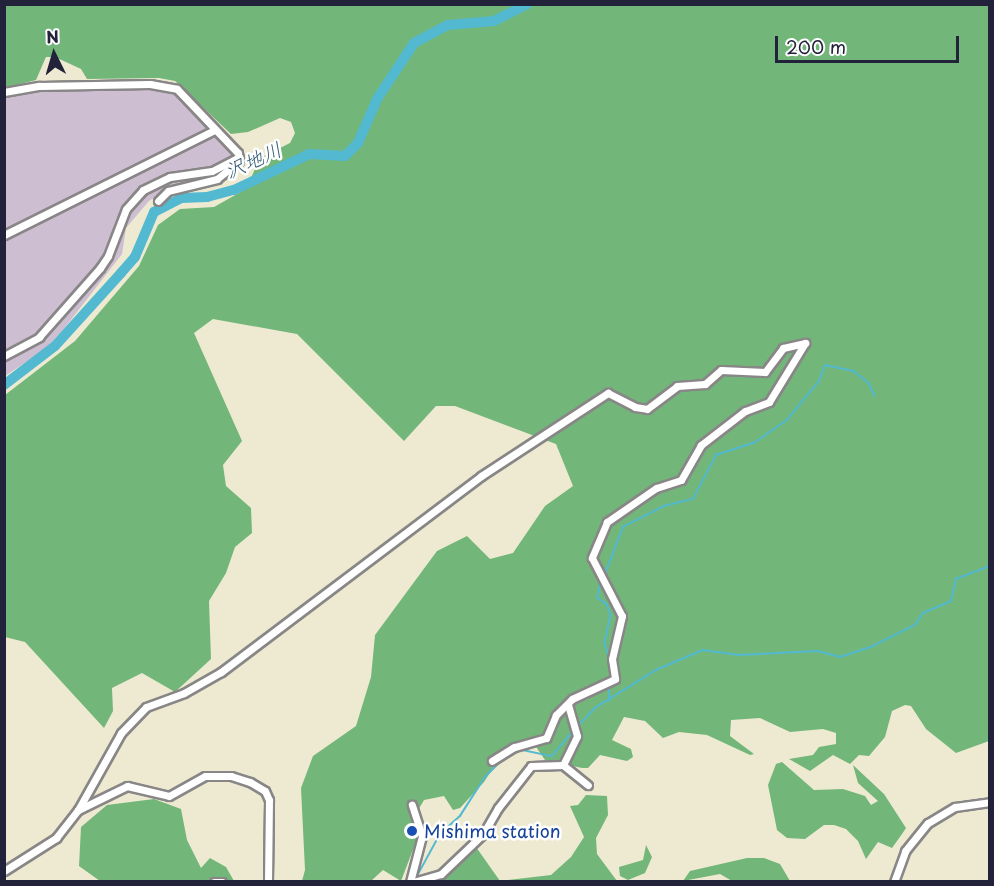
<!DOCTYPE html>
<html>
<head>
<meta charset="utf-8">
<style>
	body { margin:0 }
	#map { position:relative; width:994px; height:886px; overflow:hidden; background:#eeead1; font-family:"Playpen Sans","Klee One",sans-serif }
	div>[style] { position:absolute }
	[style*='--x'] { left:calc(var(--x)*1px); top:calc(var(--y)*1px); width:calc(var(--w)*1px); rotate:calc(var(--a)*1deg) }
	.industrial>* { inset:0; background:#cebed1 }
	.forest>* { inset:0; background:#72b67a }
	.stream>* { height:1.5px; margin:-0.75px; padding:0 0.75px; transform-origin:0.75px; border-radius:0.75px; background:#52b9d0 }
	.river>* { height:10px; margin:-5px; padding:0 5px; transform-origin:5px; border-radius:5px; background:#52b9d0 }
	.roads { filter:drop-shadow(2px 0 #888686) drop-shadow(-2px 0 #888686) drop-shadow(0 2px #888686) drop-shadow(0 -2px #888686) }
	.minor>* { height:7px; margin:-3.5px; padding:0 3.5px; transform-origin:3.5px; border-radius:3.5px; background:#fff }
	.dots>* { width:16px; height:16px; translate:-50% -50%; box-sizing:border-box; border:3px solid #fff; border-radius:50% }
	span { translate:-50% -50%; white-space:nowrap; text-align:center; line-height:1.15; -webkit-text-stroke:5px #fff; paint-order:stroke }
	.transit-label { font-size:18px; color:#164399 }
	.left { translate:0 -50%; text-align:left }
	.water-label { font-size:20px; color:#355e77; font-style:italic }
	.frame { position:absolute; inset:0; border:6px solid #22223b; pointer-events:none }
	.north { position:absolute; left:24px; top:24px; width:60px; height:60px; -webkit-text-stroke:4px #fff; paint-order:stroke; rotate:355deg; font-size:16px; font-weight:700; line-height:24px; text-align:center; color:#22223b }
	.north::after { content:''; display:block; margin:auto; width:21px; height:27px; background:#22223b; clip-path:polygon(50% 0,100% 100%,50% 72%,0 100%) }
	.scale { position:absolute; left:775px; top:36px; width:184px; height:27px; box-sizing:border-box; border:3px solid #22223b; border-top:0; padding-left:8px; font-size:18px; line-height:21px; white-space:nowrap; color:#22223b; -webkit-text-stroke:4px #fff; paint-order:stroke }
</style>
</head>
<body>
<div id="map">
	<div class="industrial">
		<i style="clip-path:polygon(165px 81px,176px 84px,212px 117px,244px 152px,246px 161px,218px 181px,165px 190px,149px 201px,126px 228px,122px 254px,63px 330px,44px 350px,5px 376px,5px 89px,31px 83px)"></i>
	</div>
	<div class="forest">
		<i style="clip-path:polygon(5px 5px,989px 5px,989px 741px,956px 753px,926px 729px,911px 706px,905px 705px,892px 711px,885px 737px,869px 756px,859px 755px,850px 764px,833px 755px,810px 771px,789px 759px,813px 755px,819px 747px,836px 744px,836px 733px,823px 729px,790px 732px,760px 718px,731px 720px,730px 736px,754px 754px,750px 755px,707px 735px,679px 732px,663px 738px,645px 721px,624px 717px,612px 740px,631px 749px,633px 757px,627px 761px,600px 755px,588px 768px,582px 768px,545px 760px,532px 741px,516px 743px,508px 745px,484px 782px,460px 808px,453px 810px,444px 796px,424px 800px,414px 817px,419px 834px,401px 881px,383px 870px,371px 881px,302px 881px,305px 870px,301px 788px,313px 756px,356px 726px,371px 677px,375px 635px,437px 551px,467px 536px,490px 559px,513px 553px,545px 506px,573px 486px,556px 444px,455px 406px,436px 406px,404px 441px,297px 334px,213px 319px,194px 333px,242px 441px,223px 465px,226px 486px,251px 508px,252px 533px,235px 547px,226px 573px,209px 601px,211px 659px,175px 692px,142px 673px,112px 688px,113px 711px,104px 728px,25px 642px,5px 637px,5px 395px,75px 341px,139px 266px,158px 225px,180px 209px,214px 207px,246px 189px,260px 158px,290px 143px,295px 133px,291px 122px,280px 118px,248px 132px,231px 134px,175px 81px,159px 78px,87px 79px,81px 69px,55px 57px,46px 57px,36px 80px,5px 88px)"></i>
		<i style="clip-path:polygon(782px 762px,814px 790px,843px 789px,865px 796px,871px 805px,878px 801px,858px 783px,853px 765px,884px 794px,906px 828px,902px 834px,892px 848px,878px 842px,866px 859px,858px 841px,846px 829px,834px 825px,824px 825px,805px 839px,787px 838px,777px 830px,768px 785px,776px 764px)"></i>
		<i style="clip-path:polygon(586px 795px,607px 796px,608px 815px,596px 838px,597px 854px,617px 881px,438px 881px,476px 847px,500px 881px,551px 875px,571px 857px,584px 837px,570px 806px,578px 805px)"></i>
		<i style="clip-path:polygon(154px 799px,181px 809px,187px 840px,201px 868px,210px 858px,226px 867px,234px 881px,100px 881px,79px 866px,81px 827px,107px 805px)"></i>
		<i style="clip-path:polygon(646px 845px,652px 857px,645px 873px,628px 880px,620px 876px,619px 867px,643px 860px)"></i>
		<i style="clip-path:polygon(747px 858px,764px 858px,780px 864px,790px 881px,732px 881px,720px 874px,683px 881px,690px 871px)"></i>
	</div>
	<div class="stream">
		<i style="--x:605;--y:574;--w:50;--a:-69"></i>
		<i style="--x:623;--y:527;--w:46;--a:-27.1"></i>
		<i style="--x:664;--y:506;--w:30;--a:-14"></i>
		<i style="--x:693;--y:499;--w:50;--a:-62.4"></i>
		<i style="--x:716;--y:455;--w:40;--a:-18"></i>
		<i style="--x:754;--y:443;--w:40;--a:-34.9"></i>
		<i style="--x:787;--y:420;--w:50;--a:-50.6"></i>
		<i style="--x:819;--y:381;--w:17;--a:-69"></i>
		<i style="--x:825;--y:365;--w:30;--a:12"></i>
		<i style="--x:854;--y:371;--w:19;--a:39"></i>
		<i style="--x:869;--y:383;--w:14;--a:65"></i>
		<i style="--x:601;--y:582;--w:16;--a:101"></i>
		<i style="--x:598;--y:598;--w:11;--a:34"></i>
		<i style="--x:607;--y:604;--w:12;--a:70"></i>
		<i style="--x:611;--y:615;--w:29;--a:102"></i>
		<i style="--x:605;--y:643;--w:14;--a:73"></i>
		<i style="--x:609;--y:668;--w:7;--a:-90"></i>
		<i style="--x:609;--y:701;--w:15;--a:-90"></i>
		<i style="--x:580;--y:724;--w:22;--a:-47"></i>
		<i style="--x:595;--y:708;--w:72;--a:-31.9"></i>
		<i style="--x:656;--y:670;--w:51;--a:-23.1"></i>
		<i style="--x:703;--y:650;--w:36;--a:8"></i>
		<i style="--x:739;--y:655;--w:79;--a:-2.9"></i>
		<i style="--x:818;--y:651;--w:23;--a:15"></i>
		<i style="--x:840;--y:657;--w:35;--a:-18"></i>
		<i style="--x:873;--y:646;--w:47;--a:-26.6"></i>
		<i style="--x:915;--y:625;--w:14;--a:-56"></i>
		<i style="--x:923;--y:613;--w:30;--a:-23"></i>
		<i style="--x:951;--y:601;--w:23;--a:-77"></i>
		<i style="--x:956;--y:579;--w:36;--a:-21"></i>
		<i style="--x:518;--y:749;--w:35;--a:12"></i>
		<i style="--x:552;--y:756;--w:31;--a:-50"></i>
		<i style="--x:416;--y:878;--w:50;--a:-61.4"></i>
		<i style="--x:440;--y:834;--w:27;--a:-42"></i>
		<i style="--x:460;--y:816;--w:46;--a:-57.3"></i>
		<i style="--x:485;--y:777;--w:30;--a:-45"></i>
	</div>
	<div class="river">
		<i style="--x:4;--y:385;--w:64;--a:-37.4"></i>
		<i style="--x:55;--y:346;--w:98;--a:-47.9"></i>
		<i style="--x:121;--y:273;--w:21;--a:-49"></i>
		<i style="--x:135;--y:257;--w:49;--a:-67.1"></i>
		<i style="--x:154;--y:212;--w:30;--a:-27"></i>
		<i style="--x:181;--y:198;--w:26;--a:-2"></i>
		<i style="--x:207;--y:197;--w:28;--a:-15"></i>
		<i style="--x:234;--y:190;--w:83;--a:-25.6"></i>
		<i style="--x:309;--y:154;--w:36;--a:3"></i>
		<i style="--x:345;--y:156;--w:18;--a:-45"></i>
		<i style="--x:358;--y:143;--w:48;--a:-66.6"></i>
		<i style="--x:377;--y:99;--w:67;--a:-56.5"></i>
		<i style="--x:414;--y:43;--w:38;--a:-28"></i>
		<i style="--x:448;--y:25;--w:46;--a:-5"></i>
		<i style="--x:494;--y:21;--w:38;--a:-27"></i>
	</div>
	<div class="roads">
		<div class="minor">
			<i style="--x:4;--y:92;--w:36;--a:-10"></i>
			<i style="--x:39;--y:86;--w:111;--a:-1"></i>
			<i style="--x:150;--y:84;--w:27;--a:10"></i>
			<i style="--x:177;--y:89;--w:88;--a:46.4"></i>
			<i style="--x:238;--y:153;--w:8;--a:83"></i>
			<i style="--x:239;--y:161;--w:28;--a:141"></i>
			<i style="--x:217;--y:179;--w:50;--a:166.2"></i>
			<i style="--x:168;--y:191;--w:14;--a:135"></i>
			<i style="--x:4;--y:235;--w:236;--a:-26.5"></i>
			<i style="--x:4;--y:356;--w:40;--a:-28"></i>
			<i style="--x:39;--y:337;--w:92;--a:-48.5"></i>
			<i style="--x:100;--y:268;--w:14;--a:-56"></i>
			<i style="--x:108;--y:256;--w:50;--a:-69"></i>
			<i style="--x:126;--y:209;--w:25;--a:-48"></i>
			<i style="--x:143;--y:190;--w:30;--a:-26"></i>
			<i style="--x:170;--y:177;--w:42;--a:-8.1"></i>
			<i style="--x:212;--y:171;--w:30;--a:-27"></i>
			<i style="--x:563;--y:765;--w:32;--a:-64"></i>
			<i style="--x:577;--y:736;--w:33;--a:-106"></i>
			<i style="--x:78;--y:810;--w:55;--a:-26.1"></i>
			<i style="--x:127;--y:786;--w:43;--a:13.4"></i>
			<i style="--x:169;--y:796;--w:41;--a:-29.1"></i>
			<i style="--x:205;--y:776;--w:26;--a:0"></i>
			<i style="--x:231;--y:776;--w:20;--a:18"></i>
			<i style="--x:250;--y:782;--w:17;--a:31"></i>
			<i style="--x:265;--y:791;--w:10;--a:66"></i>
			<i style="--x:269;--y:800;--w:82;--a:90.7"></i>
			<i style="--x:4;--y:871;--w:62;--a:-32.4"></i>
			<i style="--x:56;--y:838;--w:36;--a:-52"></i>
			<i style="--x:78;--y:810;--w:88;--a:-60.8"></i>
			<i style="--x:121;--y:733;--w:36;--a:-46"></i>
			<i style="--x:146;--y:707;--w:40;--a:-20.2"></i>
			<i style="--x:184;--y:693;--w:43;--a:-29.6"></i>
			<i style="--x:221;--y:672;--w:326;--a:-37"></i>
			<i style="--x:481;--y:476;--w:152;--a:-33.2"></i>
			<i style="--x:608;--y:393;--w:30;--a:27"></i>
			<i style="--x:635;--y:407;--w:12;--a:9"></i>
			<i style="--x:647;--y:409;--w:38;--a:-37"></i>
			<i style="--x:677;--y:386;--w:28;--a:-4"></i>
			<i style="--x:705;--y:384;--w:21;--a:-41"></i>
			<i style="--x:721;--y:370;--w:44;--a:2.6"></i>
			<i style="--x:765;--y:372;--w:30;--a:-53"></i>
			<i style="--x:783;--y:348;--w:23;--a:-13"></i>
			<i style="--x:805;--y:343;--w:69;--a:121.4"></i>
			<i style="--x:769;--y:402;--w:26;--a:159"></i>
			<i style="--x:745;--y:411;--w:56;--a:142.3"></i>
			<i style="--x:701;--y:445;--w:40;--a:119.7"></i>
			<i style="--x:681;--y:480;--w:26;--a:162"></i>
			<i style="--x:656;--y:488;--w:60;--a:145.2"></i>
			<i style="--x:607;--y:522;--w:39;--a:113"></i>
			<i style="--x:592;--y:558;--w:65;--a:62.7"></i>
			<i style="--x:622;--y:616;--w:44;--a:103.1"></i>
			<i style="--x:612;--y:659;--w:20;--a:81"></i>
			<i style="--x:615;--y:679;--w:47;--a:155.1"></i>
			<i style="--x:572;--y:699;--w:23;--a:135"></i>
			<i style="--x:556;--y:715;--w:25;--a:113"></i>
			<i style="--x:546;--y:738;--w:33;--a:164"></i>
			<i style="--x:514;--y:747;--w:26;--a:148"></i>
			<i style="--x:214;--y:882;--w:8;--a:0"></i>
			<i style="--x:410;--y:882;--w:48;--a:-75.4"></i>
			<i style="--x:422;--y:836;--w:33;--a:-108"></i>
			<i style="--x:413;--y:882;--w:29;--a:-16"></i>
			<i style="--x:441;--y:874;--w:58;--a:-43.6"></i>
			<i style="--x:483;--y:834;--w:30;--a:-60"></i>
			<i style="--x:498;--y:808;--w:53;--a:-51.8"></i>
			<i style="--x:531;--y:766;--w:32;--a:-2"></i>
			<i style="--x:563;--y:765;--w:32;--a:39"></i>
			<i style="--x:894;--y:882;--w:33;--a:-70"></i>
			<i style="--x:905;--y:851;--w:36;--a:-51"></i>
			<i style="--x:928;--y:823;--w:31;--a:-31"></i>
			<i style="--x:955;--y:807;--w:35;--a:-8"></i>
		</div>
	</div>
	<div class="dots">
		<i style="left:412px;top:831px;background:#1a4fb4"></i>
	</div>
	<div class="transit-label">
		<span class="left" style="left:424px;top:831px">Mishima station</span>
	</div>
	<div class="water-label">
		<span style="left:253px;top:160px;rotate:-24deg">沢地川</span>
	</div>
	<div class="frame"></div>
	<div class="north">N</div>
	<div class="scale">200 m</div>
</div>
</body>
</html>
